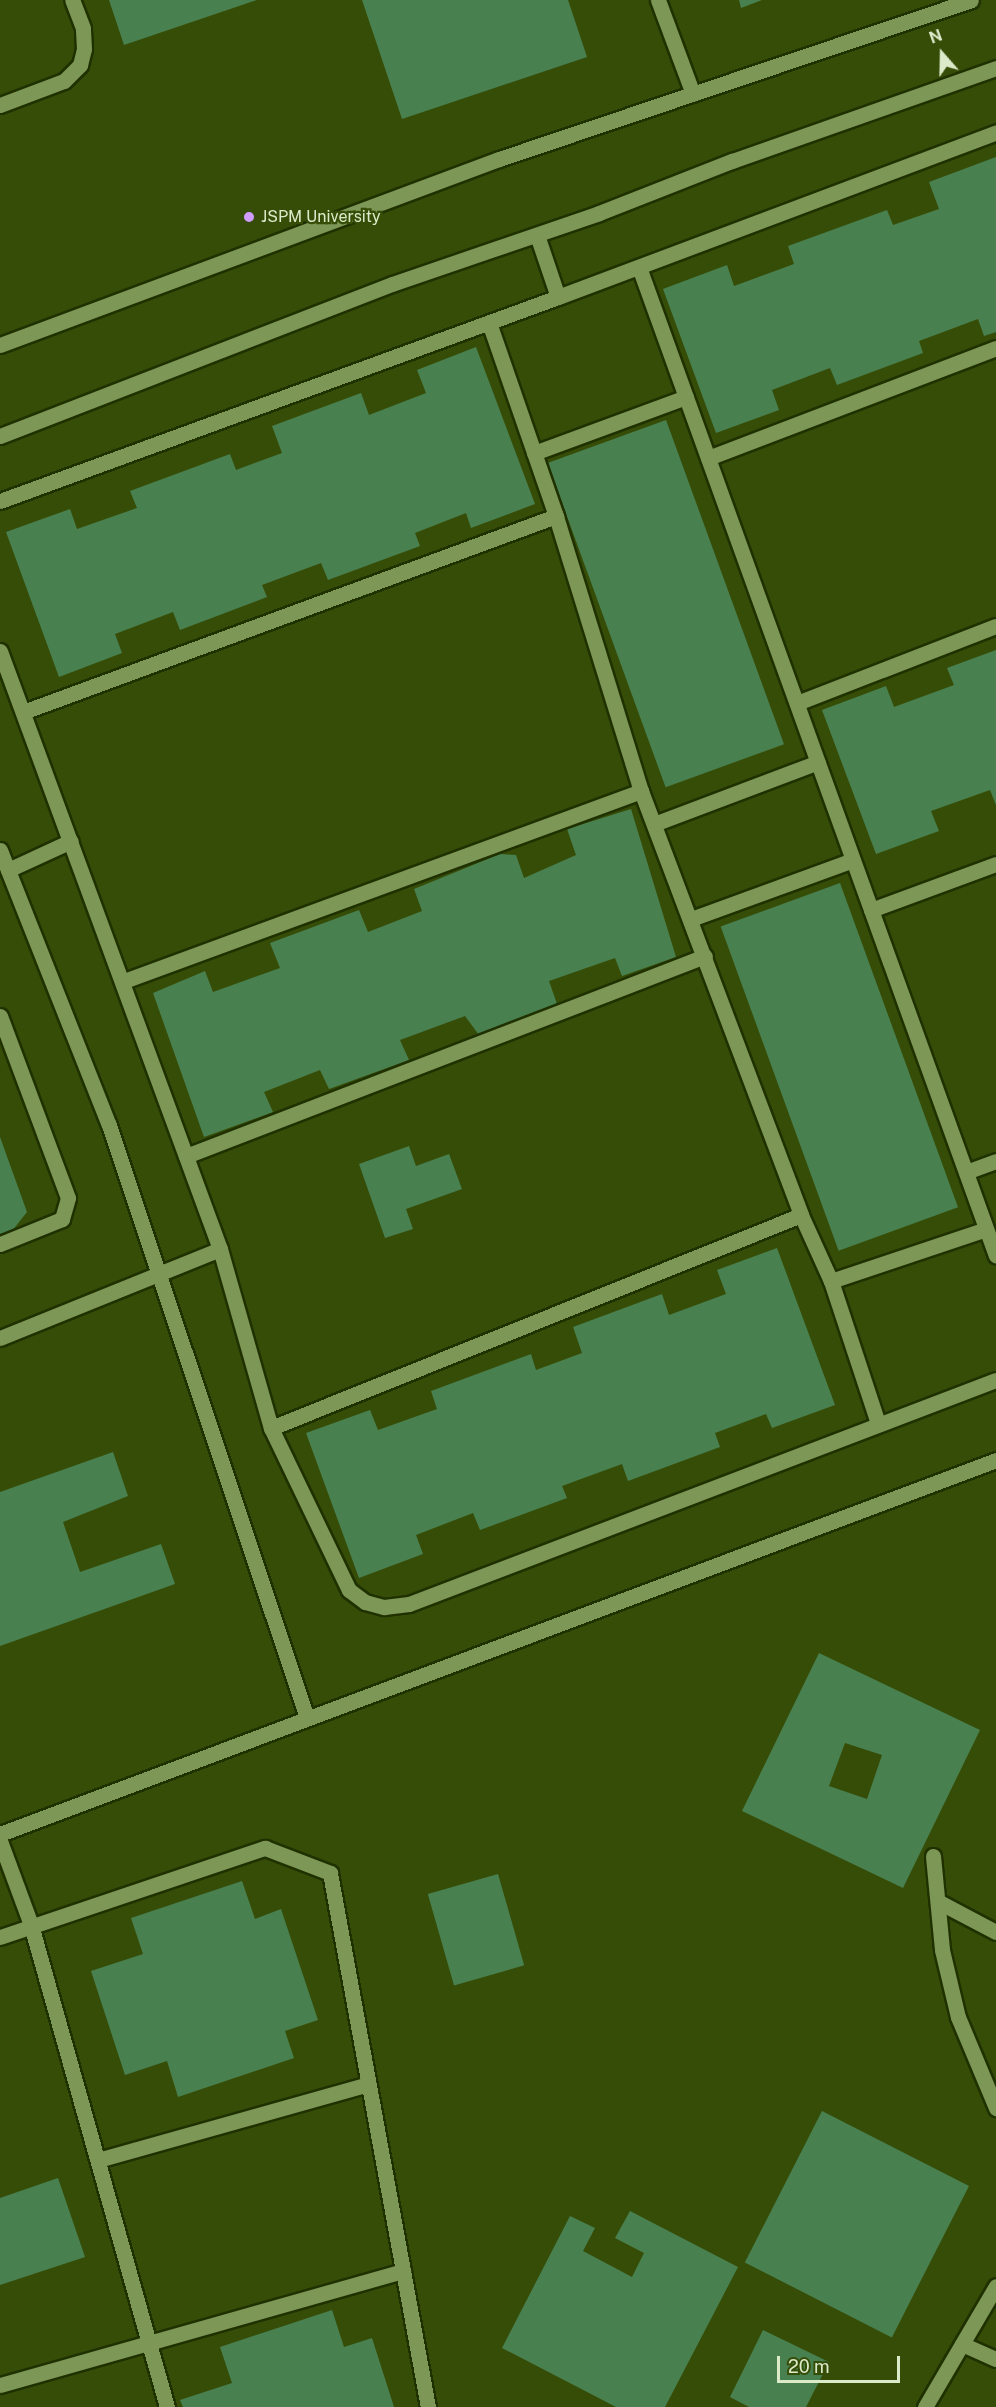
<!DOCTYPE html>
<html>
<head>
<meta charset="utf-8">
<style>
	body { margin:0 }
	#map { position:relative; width:996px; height:2407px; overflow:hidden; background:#364d08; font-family:"Public Sans",sans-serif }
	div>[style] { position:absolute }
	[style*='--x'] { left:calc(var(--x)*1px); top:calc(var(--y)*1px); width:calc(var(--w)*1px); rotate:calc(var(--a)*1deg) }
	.building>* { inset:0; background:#498050; transform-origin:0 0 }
	.roads { filter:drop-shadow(2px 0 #203100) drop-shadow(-2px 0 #203100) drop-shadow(0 2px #203100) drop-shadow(0 -2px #203100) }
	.service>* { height:15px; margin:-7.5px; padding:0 7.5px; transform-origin:7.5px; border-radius:7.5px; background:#7c9756 }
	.minor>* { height:15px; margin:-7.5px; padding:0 7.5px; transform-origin:7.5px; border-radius:7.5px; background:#7c9756 }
	.dots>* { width:16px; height:16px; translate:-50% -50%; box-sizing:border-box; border:3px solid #364d08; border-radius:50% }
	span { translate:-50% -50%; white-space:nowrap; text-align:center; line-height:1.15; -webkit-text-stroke:4.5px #364d08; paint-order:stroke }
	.poi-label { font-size:16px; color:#dbeac9 }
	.left { translate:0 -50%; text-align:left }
	.north { position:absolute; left:912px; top:24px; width:60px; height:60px; -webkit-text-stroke:4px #364d08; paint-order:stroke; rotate:340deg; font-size:16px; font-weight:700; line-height:24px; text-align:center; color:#dbeac9 }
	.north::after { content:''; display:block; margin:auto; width:21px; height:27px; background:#dbeac9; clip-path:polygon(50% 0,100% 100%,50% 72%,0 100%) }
	.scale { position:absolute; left:777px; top:2356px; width:123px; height:27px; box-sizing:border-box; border:3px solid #dbeac9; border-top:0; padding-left:8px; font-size:18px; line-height:21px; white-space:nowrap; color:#dbeac9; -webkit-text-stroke:4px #364d08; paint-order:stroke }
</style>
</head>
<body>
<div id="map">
	<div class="building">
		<i style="clip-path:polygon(109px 0,257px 0,124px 45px)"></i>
		<i style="clip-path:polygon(362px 0,568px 0,587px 57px,402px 119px)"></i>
		<i style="clip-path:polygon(739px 0,762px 0,741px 8px)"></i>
		<i style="clip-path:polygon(996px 157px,996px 332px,984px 336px,978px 319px,919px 341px,923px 353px,837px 385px,830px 368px,772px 390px,779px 410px,716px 433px,663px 289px,727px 265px,734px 286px,794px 264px,788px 246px,887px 210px,893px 225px,939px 209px,929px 182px)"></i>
		<i style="clip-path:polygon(476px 347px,535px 504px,471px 528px,466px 513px,415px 533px,420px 546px,328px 580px,321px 563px,262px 585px,267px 597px,180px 630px,173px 612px,115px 634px,122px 653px,59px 677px,6px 532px,70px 509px,77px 529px,137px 508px,130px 491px,230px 454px,236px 470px,282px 453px,272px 426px,361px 393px,369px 415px,426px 393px,417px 370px)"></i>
		<i style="left:666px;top:420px;width:345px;height:126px;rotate:70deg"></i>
		<i style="clip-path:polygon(996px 650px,996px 805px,990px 790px,931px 811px,939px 831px,876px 854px,822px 710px,886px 686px,894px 707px,954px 685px,947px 668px)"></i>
		<i style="clip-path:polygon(631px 809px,676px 957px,622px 976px,615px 958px,549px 981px,557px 1004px,479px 1035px,465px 1016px,400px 1040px,409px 1060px,329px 1089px,320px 1070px,264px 1092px,273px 1112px,204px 1137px,153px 993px,205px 971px,213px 992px,280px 968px,270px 943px,359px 910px,368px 932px,422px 911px,414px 889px,500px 854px,516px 855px,524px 878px,576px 855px,567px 829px)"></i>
		<i style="left:840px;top:883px;width:345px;height:127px;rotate:70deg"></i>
		<i style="clip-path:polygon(0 1137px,27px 1212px,12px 1231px,0 1234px)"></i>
		<i style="clip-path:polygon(409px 1146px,416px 1166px,449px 1154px,462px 1189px,406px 1209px,413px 1229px,385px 1238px,359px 1164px)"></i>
		<i style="clip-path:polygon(777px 1248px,835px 1405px,772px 1428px,766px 1414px,715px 1433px,720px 1447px,628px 1481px,622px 1464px,562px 1486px,567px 1498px,480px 1530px,473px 1513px,416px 1535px,423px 1554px,359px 1578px,306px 1433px,370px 1410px,378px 1430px,437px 1409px,431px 1391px,531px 1354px,536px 1370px,582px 1353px,573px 1327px,662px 1294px,669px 1315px,726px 1294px,717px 1270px)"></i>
		<i style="clip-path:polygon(113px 1452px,128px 1496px,63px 1522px,80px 1572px,161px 1544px,175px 1584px,0 1646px,0 1492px)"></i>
		<i style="clip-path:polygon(evenodd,819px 1653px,980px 1730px,903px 1888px,742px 1811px,819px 1653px,845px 1743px,882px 1755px,867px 1799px,829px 1786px,845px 1743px)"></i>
		<i style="left:498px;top:1874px;width:95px;height:73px;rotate:74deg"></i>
		<i style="clip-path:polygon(242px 1881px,255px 1919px,281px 1909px,318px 2020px,285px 2031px,294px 2058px,178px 2097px,167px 2061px,125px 2075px,91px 1971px,143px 1954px,131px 1918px)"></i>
		<i style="left:822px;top:2111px;width:165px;height:170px;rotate:27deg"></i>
		<i style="clip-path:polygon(58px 2178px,85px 2257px,0 2285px,0 2198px)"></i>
		<i style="clip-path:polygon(630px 2211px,738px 2267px,665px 2407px,616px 2407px,502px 2348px,570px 2216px,595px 2228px,583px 2251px,632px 2277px,644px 2253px,615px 2238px)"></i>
		<i style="clip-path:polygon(332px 2310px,344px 2347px,372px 2338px,394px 2407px,183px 2407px,180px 2400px,232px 2383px,220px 2347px)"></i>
		<i style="clip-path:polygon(763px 2330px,829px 2362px,806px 2407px,749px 2407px,730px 2397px)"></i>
	</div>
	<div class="roads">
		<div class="service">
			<i style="--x:933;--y:1856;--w:94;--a:84.5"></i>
			<i style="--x:942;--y:1950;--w:69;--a:76.6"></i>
			<i style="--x:958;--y:2017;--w:99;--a:67.3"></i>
			<i style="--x:939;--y:1902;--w:64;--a:27.8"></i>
			<i style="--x:962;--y:2344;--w:37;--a:24"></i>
			<i style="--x:925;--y:2407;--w:140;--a:-59.6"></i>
		</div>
		<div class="minor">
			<i style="--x:658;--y:0;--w:100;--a:69.6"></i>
			<i style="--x:0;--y:105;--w:68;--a:-20.6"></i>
			<i style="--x:64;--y:81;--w:23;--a:-45"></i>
			<i style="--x:80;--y:65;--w:16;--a:-76"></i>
			<i style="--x:84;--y:49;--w:21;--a:-93"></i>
			<i style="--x:83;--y:28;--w:30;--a:-111"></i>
			<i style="--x:537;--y:235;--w:65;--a:71.3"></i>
			<i style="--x:639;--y:267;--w:1051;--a:70.15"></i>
			<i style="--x:0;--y:345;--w:533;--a:-20.44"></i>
			<i style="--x:499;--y:159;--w:498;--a:-18.6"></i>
			<i style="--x:0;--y:436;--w:420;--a:-21.2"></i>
			<i style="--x:392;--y:284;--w:219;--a:-18.9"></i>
			<i style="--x:599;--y:213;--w:143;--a:-21.4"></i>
			<i style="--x:732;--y:161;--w:280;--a:-19.4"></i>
			<i style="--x:534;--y:453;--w:162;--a:-20.2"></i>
			<i style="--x:708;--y:458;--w:308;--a:-20.9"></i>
			<i style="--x:0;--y:501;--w:594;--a:-20.08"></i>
			<i style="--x:558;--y:297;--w:468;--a:-20.6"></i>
			<i style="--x:0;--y:651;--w:637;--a:69.8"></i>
			<i style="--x:220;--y:1249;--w:186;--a:74.1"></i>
			<i style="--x:271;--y:1428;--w:180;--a:64.3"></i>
			<i style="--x:349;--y:1590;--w:20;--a:37"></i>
			<i style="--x:365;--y:1602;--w:20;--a:15"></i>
			<i style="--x:384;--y:1607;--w:25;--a:-7"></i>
			<i style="--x:409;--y:1604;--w:628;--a:-20.89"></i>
			<i style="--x:797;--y:703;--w:213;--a:-21.2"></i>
			<i style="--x:23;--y:712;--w:568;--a:-20.19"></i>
			<i style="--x:641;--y:791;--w:453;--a:69.3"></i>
			<i style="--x:801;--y:1215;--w:72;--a:65.6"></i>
			<i style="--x:831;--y:1281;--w:150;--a:71.7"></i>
			<i style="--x:654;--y:824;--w:175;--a:-20.7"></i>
			<i style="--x:0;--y:850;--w:296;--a:68.4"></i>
			<i style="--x:109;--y:1125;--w:625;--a:71.54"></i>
			<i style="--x:8;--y:870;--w:69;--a:-24.7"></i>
			<i style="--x:871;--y:910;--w:133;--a:-20.2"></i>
			<i style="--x:691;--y:919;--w:172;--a:-20"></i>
			<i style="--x:124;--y:981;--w:551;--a:-20.18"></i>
			<i style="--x:641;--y:791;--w:288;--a:-107.2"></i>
			<i style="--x:556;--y:516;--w:204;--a:-109.1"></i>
			<i style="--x:0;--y:1016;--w:194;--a:69.5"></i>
			<i style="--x:68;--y:1198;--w:22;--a:106"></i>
			<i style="--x:62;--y:1219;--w:67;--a:158"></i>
			<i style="--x:186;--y:1156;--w:556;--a:-21.07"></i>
			<i style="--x:966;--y:1172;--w:32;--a:-20"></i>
			<i style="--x:831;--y:1281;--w:163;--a:-18.5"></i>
			<i style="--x:0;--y:1338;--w:237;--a:-22"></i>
			<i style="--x:271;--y:1428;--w:571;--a:-21.89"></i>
			<i style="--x:0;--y:1834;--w:1064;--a:-20.58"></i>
			<i style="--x:0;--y:1841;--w:90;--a:69.7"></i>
			<i style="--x:31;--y:1925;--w:501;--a:74.24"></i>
			<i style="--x:0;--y:1937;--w:280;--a:-18.6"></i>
			<i style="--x:265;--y:1848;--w:70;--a:21"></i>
			<i style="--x:330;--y:1873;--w:543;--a:79.6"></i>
			<i style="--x:98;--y:2160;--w:281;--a:-15.7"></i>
			<i style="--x:0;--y:2385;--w:419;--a:-15.8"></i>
		</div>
	</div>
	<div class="dots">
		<i style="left:249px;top:217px;background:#d09dff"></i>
	</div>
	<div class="poi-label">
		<span class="left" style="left:261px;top:217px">JSPM University</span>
	</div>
	<div class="north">N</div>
	<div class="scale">20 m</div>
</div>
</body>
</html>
